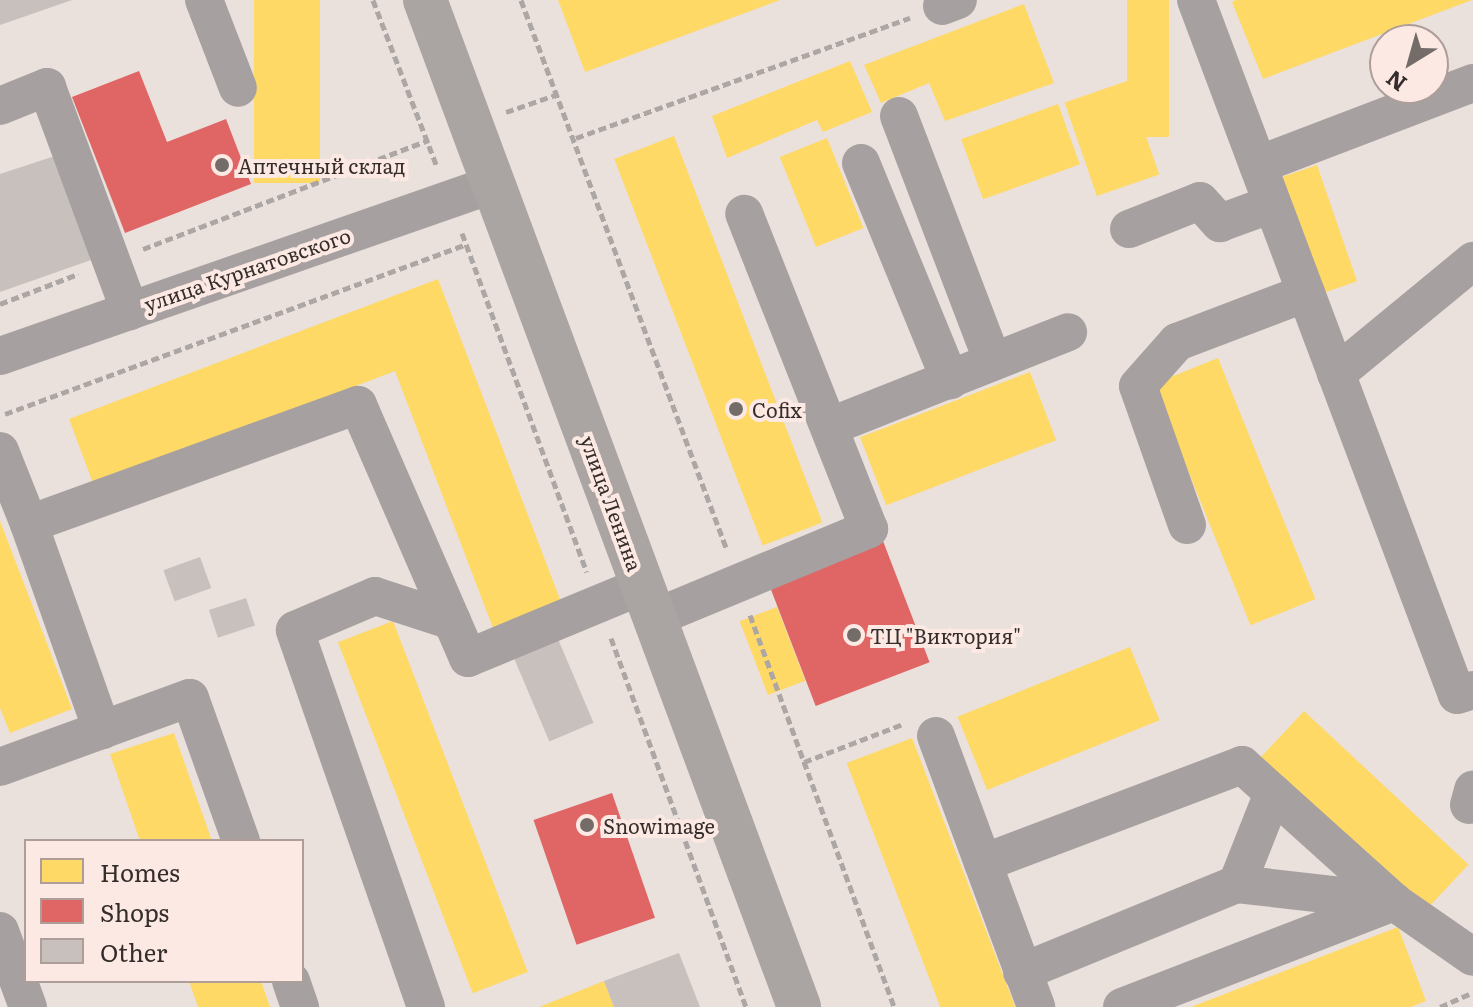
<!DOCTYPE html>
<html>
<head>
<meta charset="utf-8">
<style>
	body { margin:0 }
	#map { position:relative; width:1473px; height:1007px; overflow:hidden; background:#eae0dc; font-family:Literata,serif }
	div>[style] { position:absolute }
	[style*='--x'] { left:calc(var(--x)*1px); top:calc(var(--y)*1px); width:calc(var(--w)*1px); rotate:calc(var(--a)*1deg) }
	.homes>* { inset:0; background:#ffd966; transform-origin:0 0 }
	.shops>* { inset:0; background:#e06666; transform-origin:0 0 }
	.building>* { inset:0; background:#c7c0bd; transform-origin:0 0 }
	.path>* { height:5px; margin-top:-2.5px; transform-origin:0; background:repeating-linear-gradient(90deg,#aca6a5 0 8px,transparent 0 12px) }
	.minor>* { height:38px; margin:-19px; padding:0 19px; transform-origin:19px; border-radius:19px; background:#a6a1a0 }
	.major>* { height:44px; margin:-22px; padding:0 22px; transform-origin:22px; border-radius:22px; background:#aaa4a2 }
	.dots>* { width:22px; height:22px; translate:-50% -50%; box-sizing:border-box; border:4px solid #fde9e3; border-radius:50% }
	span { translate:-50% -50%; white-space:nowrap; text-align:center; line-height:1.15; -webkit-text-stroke:8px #fde9e3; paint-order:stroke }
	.poi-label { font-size:20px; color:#352d2b }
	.left { translate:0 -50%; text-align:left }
	.street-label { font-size:20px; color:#352d2b }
	.legend { position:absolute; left:24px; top:839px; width:280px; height:144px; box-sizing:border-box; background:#fde9e3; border:2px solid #ad9e99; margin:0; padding:10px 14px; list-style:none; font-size:24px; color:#352d2b }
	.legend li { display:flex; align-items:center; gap:16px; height:40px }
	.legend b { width:40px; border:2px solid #ad9e99 }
	.north { position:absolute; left:1369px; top:24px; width:80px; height:80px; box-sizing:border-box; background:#fde9e3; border:2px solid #ad9e99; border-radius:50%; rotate:217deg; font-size:22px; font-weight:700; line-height:32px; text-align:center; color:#352d2b }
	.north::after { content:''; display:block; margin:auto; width:28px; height:36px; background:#746c69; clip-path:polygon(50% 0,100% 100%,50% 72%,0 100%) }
</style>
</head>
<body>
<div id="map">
	<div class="homes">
		<i style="left:254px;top:0;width:66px;height:183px"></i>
		<i style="clip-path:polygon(558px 0,780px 0,585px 72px)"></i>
		<i style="left:1127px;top:0;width:42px;height:137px"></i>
		<i style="clip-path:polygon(1236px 0,1472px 0,1263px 79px,1232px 2px)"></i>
		<i style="clip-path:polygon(1024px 4px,1054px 83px,945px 121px,929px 83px,881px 103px,864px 65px)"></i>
		<i style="clip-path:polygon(850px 61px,872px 112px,823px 132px,817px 120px,727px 158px,712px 116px)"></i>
		<i style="left:1127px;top:81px;width:99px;height:66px;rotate:71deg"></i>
		<i style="left:1058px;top:104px;width:64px;height:103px;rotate:70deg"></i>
		<i style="left:674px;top:136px;width:414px;height:64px;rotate:69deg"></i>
		<i style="left:827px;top:138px;width:97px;height:51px;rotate:68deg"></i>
		<i style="left:1317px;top:165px;width:123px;height:41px;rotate:71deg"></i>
		<i style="clip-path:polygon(438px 279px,561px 602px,493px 628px,395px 371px,94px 486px,69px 419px)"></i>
		<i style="left:1218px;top:358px;width:260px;height:70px;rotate:68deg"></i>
		<i style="left:1030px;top:372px;width:73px;height:182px;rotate:69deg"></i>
		<i style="clip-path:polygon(0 521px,72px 709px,10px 733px,0 708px)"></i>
		<i style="left:777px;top:607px;width:79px;height:40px;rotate:69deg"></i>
		<i style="left:393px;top:621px;width:376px;height:59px;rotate:69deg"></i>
		<i style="left:1130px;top:647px;width:79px;height:186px;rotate:68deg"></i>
		<i style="left:1304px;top:711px;width:225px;height:74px;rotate:43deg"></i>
		<i style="clip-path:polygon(174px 733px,212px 841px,140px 841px,110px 754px)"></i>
		<i style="left:912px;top:738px;width:288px;height:70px;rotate:69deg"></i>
		<i style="clip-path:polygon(1398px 927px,1426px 1001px,1411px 1007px,1191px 1007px)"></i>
		<i style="clip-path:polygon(189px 981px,261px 981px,270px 1007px,198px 1007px)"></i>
		<i style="clip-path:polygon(604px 981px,614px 1007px,539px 1007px)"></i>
	</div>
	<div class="shops">
		<i style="clip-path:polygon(139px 71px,167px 142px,226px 119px,251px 184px,125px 233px,72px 97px)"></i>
		<i style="left:883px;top:541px;width:130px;height:122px;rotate:69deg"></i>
		<i style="left:612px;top:793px;width:132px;height:83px;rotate:71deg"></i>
	</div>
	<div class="building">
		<i style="clip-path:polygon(0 0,72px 0,0 25px)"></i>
		<i style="clip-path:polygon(55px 156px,91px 260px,0 292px,0 174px)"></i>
		<i style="left:200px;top:557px;width:33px;height:39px;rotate:70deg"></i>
		<i style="left:246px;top:598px;width:29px;height:39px;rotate:72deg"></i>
		<i style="left:558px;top:639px;width:91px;height:48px;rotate:67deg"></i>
		<i style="clip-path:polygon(679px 953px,700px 1007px,614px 1007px,604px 981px)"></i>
	</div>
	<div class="path">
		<i style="--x:373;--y:0;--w:179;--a:69"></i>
		<i style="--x:521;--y:0;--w:587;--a:69.47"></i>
		<i style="--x:506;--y:112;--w:55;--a:-19.1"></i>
		<i style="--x:576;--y:138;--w:355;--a:-19.8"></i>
		<i style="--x:462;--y:233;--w:361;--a:69.8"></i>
		<i style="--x:143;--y:249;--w:306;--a:-20.9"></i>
		<i style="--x:0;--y:304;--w:84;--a:-21"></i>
		<i style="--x:5;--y:414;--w:491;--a:-20.2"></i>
		<i style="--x:750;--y:615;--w:418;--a:69.8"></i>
		<i style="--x:611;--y:638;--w:393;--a:69.9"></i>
		<i style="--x:804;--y:762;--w:106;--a:-21"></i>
		<i style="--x:1440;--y:1007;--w:32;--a:-24"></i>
	</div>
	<div class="minor">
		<i style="--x:204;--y:0;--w:94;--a:68.9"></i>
		<i style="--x:1196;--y:0;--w:742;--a:69.42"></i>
		<i style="--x:1457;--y:695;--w:17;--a:-17"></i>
		<i style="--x:942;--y:6;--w:17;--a:-21"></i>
		<i style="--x:0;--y:106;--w:51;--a:-22"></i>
		<i style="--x:47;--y:87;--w:239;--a:69.7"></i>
		<i style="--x:899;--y:116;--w:263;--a:69.1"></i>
		<i style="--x:861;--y:163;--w:235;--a:67.7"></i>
		<i style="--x:1258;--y:165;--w:230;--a:-20.9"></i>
		<i style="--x:1129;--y:229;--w:76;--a:-21.5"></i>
		<i style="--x:1200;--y:201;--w:30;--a:48"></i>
		<i style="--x:1220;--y:223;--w:55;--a:-20.1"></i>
		<i style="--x:0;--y:356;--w:523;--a:-19.2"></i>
		<i style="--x:1336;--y:374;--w:178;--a:-39.5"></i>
		<i style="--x:831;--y:426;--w:255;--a:-21.6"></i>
		<i style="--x:0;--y:451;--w:79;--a:68.3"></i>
		<i style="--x:29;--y:524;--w:350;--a:-19.9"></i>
		<i style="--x:358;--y:405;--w:276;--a:66.5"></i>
		<i style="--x:468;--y:658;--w:188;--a:-22.5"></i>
		<i style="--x:29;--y:524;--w:219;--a:70.5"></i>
		<i style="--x:1187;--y:525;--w:147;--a:-109.4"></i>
		<i style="--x:1138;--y:386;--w:59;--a:-48.4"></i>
		<i style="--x:1177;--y:342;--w:138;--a:-20.8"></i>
		<i style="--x:654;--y:618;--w:233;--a:-22.5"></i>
		<i style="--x:869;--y:529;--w:339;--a:-111.6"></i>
		<i style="--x:936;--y:736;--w:289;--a:69.7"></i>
		<i style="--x:0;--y:767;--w:202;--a:-20"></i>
		<i style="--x:190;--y:698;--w:152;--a:70.4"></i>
		<i style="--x:1469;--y:805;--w:16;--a:-75"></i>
		<i style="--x:983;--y:863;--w:277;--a:-20.7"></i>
		<i style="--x:1242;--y:765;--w:205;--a:42"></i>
		<i style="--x:1237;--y:884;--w:98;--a:-68.4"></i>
		<i style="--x:0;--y:931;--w:81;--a:69.8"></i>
		<i style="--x:1022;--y:972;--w:232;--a:-22.3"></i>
		<i style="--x:1237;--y:884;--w:158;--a:6.5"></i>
		<i style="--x:291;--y:981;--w:28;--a:71"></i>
		<i style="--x:426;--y:1007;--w:399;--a:-109.2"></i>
		<i style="--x:295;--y:630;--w:87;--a:-23"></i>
		<i style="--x:375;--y:596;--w:81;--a:18"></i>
		<i style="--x:1122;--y:1007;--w:292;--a:-21.1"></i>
		<i style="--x:1394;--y:902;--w:96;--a:34.8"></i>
	</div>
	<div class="major">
		<i style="--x:425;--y:0;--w:1074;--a:69.62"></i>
	</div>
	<div class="dots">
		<i style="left:222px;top:165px;background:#746c69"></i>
		<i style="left:736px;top:409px;background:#746c69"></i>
		<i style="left:854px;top:635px;background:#746c69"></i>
		<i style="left:587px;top:825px;background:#746c69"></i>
	</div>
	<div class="poi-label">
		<span class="left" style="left:238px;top:165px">Аптечный склад</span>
		<span class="left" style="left:752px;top:409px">Cofix</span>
		<span class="left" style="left:870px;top:635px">ТЦ "Виктория"</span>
		<span class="left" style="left:603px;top:825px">Snowimage</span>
	</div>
	<div class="street-label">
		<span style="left:247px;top:269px;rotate:-19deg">улица Курнатовского</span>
		<span style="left:612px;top:503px;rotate:70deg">улица Ленина</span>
	</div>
	<ul class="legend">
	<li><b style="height:22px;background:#ffd966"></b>Homes</li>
	<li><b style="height:22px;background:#e06666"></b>Shops</li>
	<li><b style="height:22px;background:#c7c0bd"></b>Other</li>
	</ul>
	<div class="north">N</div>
</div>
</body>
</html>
